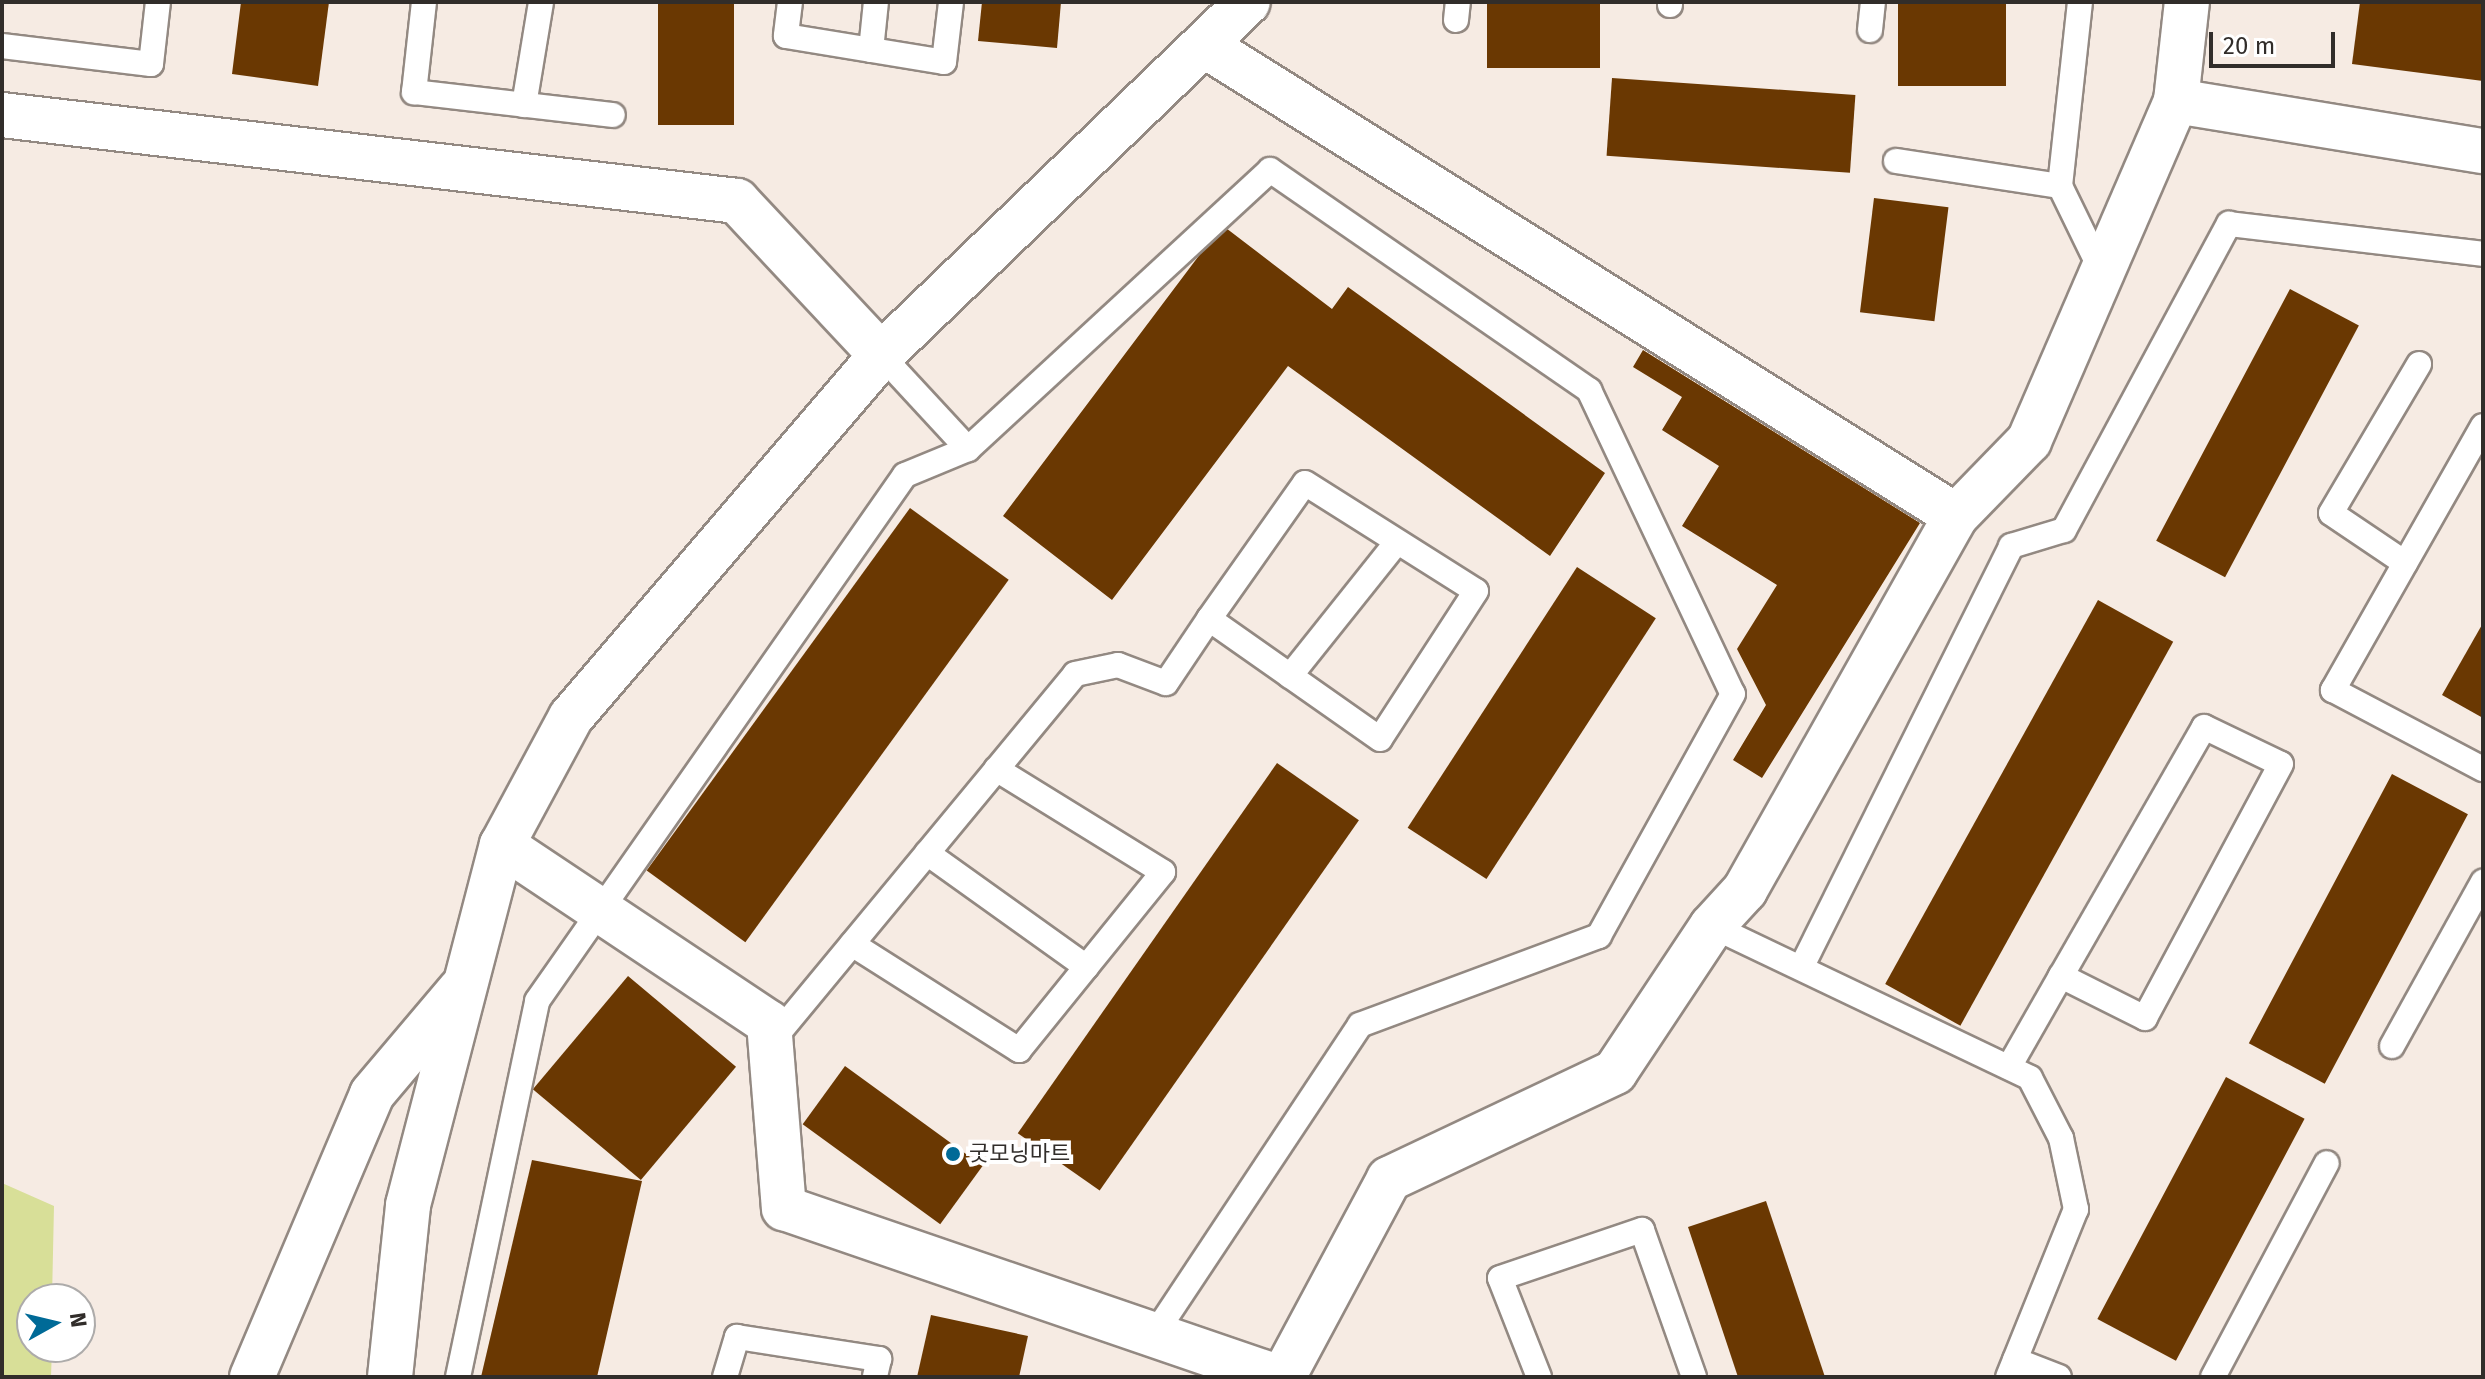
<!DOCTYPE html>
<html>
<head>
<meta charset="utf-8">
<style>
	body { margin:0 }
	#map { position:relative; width:2485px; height:1379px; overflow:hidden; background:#f6ebe3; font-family:"Fira Sans","Noto Sans KR",sans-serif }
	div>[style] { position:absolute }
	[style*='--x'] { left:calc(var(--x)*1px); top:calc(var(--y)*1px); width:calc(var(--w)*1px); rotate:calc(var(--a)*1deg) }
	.green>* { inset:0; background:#d8df98 }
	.building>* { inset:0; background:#6a3802; transform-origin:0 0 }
	.roads { filter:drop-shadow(2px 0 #938982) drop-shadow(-2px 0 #938982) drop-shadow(0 2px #938982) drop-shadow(0 -2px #938982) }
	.lane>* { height:24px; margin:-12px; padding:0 12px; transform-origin:12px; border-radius:12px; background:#fff }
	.street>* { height:44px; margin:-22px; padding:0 22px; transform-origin:22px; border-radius:22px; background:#fff }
	.dots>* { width:22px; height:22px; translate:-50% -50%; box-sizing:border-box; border:4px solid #fff; border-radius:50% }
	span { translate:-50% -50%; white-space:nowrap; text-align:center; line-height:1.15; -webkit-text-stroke:8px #fff; paint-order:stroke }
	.poi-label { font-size:22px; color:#312d2a }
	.left { translate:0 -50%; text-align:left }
	.frame { position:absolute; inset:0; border:4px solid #312d2a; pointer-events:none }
	.north { position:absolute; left:16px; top:1283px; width:80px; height:80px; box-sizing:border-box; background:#fff; border:2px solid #adabaa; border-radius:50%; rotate:82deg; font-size:22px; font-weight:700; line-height:32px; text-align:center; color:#312d2a }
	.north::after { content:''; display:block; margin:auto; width:28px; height:36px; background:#006a97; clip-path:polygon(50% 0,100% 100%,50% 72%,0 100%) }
	.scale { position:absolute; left:2209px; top:32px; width:126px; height:36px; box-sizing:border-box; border:4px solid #312d2a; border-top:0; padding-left:10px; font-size:24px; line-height:28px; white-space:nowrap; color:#312d2a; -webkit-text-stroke:6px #fff; paint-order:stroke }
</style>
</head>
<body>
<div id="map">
	<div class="green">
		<i style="clip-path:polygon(2px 1183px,54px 1206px,52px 1299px,32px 1299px,32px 1347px,52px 1347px,51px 1377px,2px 1377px)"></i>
	</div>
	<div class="building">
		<i style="clip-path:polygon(241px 2px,329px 2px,318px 86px,232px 74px)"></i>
		<i style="left:658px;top:2px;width:76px;height:123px"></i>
		<i style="clip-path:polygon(982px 2px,1061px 2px,1057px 48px,978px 41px)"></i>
		<i style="left:1487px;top:2px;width:113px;height:66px"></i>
		<i style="left:1898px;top:2px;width:108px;height:84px"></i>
		<i style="clip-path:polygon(2360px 2px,2483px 2px,2483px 81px,2352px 64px)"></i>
		<i style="left:1612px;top:78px;width:244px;height:78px;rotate:4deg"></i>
		<i style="left:1874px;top:198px;width:75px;height:115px;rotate:7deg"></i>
		<i style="clip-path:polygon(1222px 225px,1332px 309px,1348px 287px,1605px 473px,1550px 556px,1288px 366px,1112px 600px,1003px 516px)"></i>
		<i style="left:2290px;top:289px;width:78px;height:285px;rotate:28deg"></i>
		<i style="clip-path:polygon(1643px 350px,1920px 523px,1762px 778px,1733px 760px,1766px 705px,1737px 649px,1777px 585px,1682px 526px,1719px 466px,1662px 430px,1682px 397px,1633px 367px)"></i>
		<i style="left:910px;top:508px;width:122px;height:448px;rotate:36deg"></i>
		<i style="left:1577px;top:567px;width:94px;height:311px;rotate:33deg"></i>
		<i style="left:2098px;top:600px;width:86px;height:439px;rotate:29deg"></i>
		<i style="clip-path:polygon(2483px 623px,2483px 718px,2442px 695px)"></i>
		<i style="left:1277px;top:763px;width:100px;height:452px;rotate:35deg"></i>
		<i style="left:2392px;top:774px;width:86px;height:305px;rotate:28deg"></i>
		<i style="left:628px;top:976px;width:141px;height:148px;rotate:40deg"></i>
		<i style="left:845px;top:1066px;width:170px;height:72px;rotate:36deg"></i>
		<i style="left:2226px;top:1077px;width:89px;height:274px;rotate:28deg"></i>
		<i style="clip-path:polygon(532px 1160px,642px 1181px,597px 1377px,481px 1377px)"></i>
		<i style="clip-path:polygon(1766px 1201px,1825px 1377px,1738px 1377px,1688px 1227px)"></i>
		<i style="clip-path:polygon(931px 1315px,1028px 1336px,1019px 1377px,917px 1377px)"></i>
	</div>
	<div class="roads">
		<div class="lane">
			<i style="--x:424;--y:2;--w:91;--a:96.3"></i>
			<i style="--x:414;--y:92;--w:200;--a:6.6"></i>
			<i style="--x:790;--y:2;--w:34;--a:97"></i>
			<i style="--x:786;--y:36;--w:160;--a:9.3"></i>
			<i style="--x:944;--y:62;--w:60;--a:-83.3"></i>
			<i style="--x:1670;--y:5;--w:3;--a:-90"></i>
			<i style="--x:1456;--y:20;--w:18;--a:-84"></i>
			<i style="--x:1870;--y:30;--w:28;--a:-84"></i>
			<i style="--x:2;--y:46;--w:150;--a:6.9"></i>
			<i style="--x:151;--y:64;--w:62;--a:-83.6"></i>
			<i style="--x:871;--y:50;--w:48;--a:-84.1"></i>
			<i style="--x:524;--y:105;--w:104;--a:-80.6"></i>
			<i style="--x:1896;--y:161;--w:166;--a:8.7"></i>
			<i style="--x:2060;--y:186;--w:96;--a:64"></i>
			<i style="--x:2060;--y:186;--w:185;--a:-83.8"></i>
			<i style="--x:881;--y:355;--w:128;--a:47.2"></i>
			<i style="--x:2483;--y:426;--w:304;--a:119.6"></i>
			<i style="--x:2333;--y:690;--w:170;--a:27.8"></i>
			<i style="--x:2405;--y:563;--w:89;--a:-146"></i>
			<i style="--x:2331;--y:513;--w:173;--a:-59.4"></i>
			<i style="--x:1290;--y:676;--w:171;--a:-51.4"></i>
			<i style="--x:927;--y:853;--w:196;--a:35.6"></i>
			<i style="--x:1712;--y:926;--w:352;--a:25.5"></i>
			<i style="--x:2030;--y:1078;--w:68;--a:62.7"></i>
			<i style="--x:2061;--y:1138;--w:73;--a:78.1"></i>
			<i style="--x:2076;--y:1209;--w:181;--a:112"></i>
			<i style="--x:852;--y:944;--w:198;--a:32.4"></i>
			<i style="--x:1019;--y:1050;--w:229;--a:-51"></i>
			<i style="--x:1163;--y:872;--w:196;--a:-148.3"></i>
			<i style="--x:1803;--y:964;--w:467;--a:-63.5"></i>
			<i style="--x:2011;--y:546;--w:55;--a:-16.8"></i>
			<i style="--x:2064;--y:530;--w:348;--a:-61.7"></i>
			<i style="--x:2229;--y:224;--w:256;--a:6.7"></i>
			<i style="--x:771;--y:1042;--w:477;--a:-50.4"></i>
			<i style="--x:1075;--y:674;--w:44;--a:-11.8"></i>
			<i style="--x:1118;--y:665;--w:51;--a:20.6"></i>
			<i style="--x:1166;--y:683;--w:77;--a:-56.1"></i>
			<i style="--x:1209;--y:619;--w:166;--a:-54.8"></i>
			<i style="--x:1305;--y:483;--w:202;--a:32.3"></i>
			<i style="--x:1476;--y:591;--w:176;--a:123"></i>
			<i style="--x:1380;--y:739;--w:209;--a:-144.9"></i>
			<i style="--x:2392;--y:1046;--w:188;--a:-61"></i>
			<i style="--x:2009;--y:1067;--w:105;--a:-60.3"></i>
			<i style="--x:2061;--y:976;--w:287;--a:-60.1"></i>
			<i style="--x:2204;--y:727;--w:85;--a:25.7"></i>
			<i style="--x:2281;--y:764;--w:288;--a:118.2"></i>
			<i style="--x:2145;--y:1018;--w:94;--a:-153.4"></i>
			<i style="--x:2015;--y:1360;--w:47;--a:21.1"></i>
			<i style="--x:458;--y:1377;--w:384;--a:-78.1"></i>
			<i style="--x:537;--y:1001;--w:642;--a:-55.02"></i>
			<i style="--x:905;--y:475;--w:68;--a:-22.4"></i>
			<i style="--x:968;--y:449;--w:411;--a:-42.7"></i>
			<i style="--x:1270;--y:170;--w:388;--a:34.6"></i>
			<i style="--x:1589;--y:390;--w:336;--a:64.7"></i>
			<i style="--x:1733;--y:694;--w:277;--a:119"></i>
			<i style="--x:1599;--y:936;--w:255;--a:159.6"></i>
			<i style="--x:1360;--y:1025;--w:372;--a:123.6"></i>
			<i style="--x:725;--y:1377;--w:42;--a:-73.3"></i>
			<i style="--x:737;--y:1337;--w:144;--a:8.8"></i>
			<i style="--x:879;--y:1359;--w:18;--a:103"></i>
			<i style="--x:1539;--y:1377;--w:106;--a:-111.5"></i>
			<i style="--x:1500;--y:1278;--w:150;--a:-18.7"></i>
			<i style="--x:1642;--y:1230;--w:156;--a:70.5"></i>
			<i style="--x:2213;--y:1377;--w:242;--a:-62"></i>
		</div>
		<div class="street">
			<i style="--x:1204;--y:45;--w:887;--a:32.06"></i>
			<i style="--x:2176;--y:101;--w:311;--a:9.3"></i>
			<i style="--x:2;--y:115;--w:740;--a:6.67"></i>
			<i style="--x:737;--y:201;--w:211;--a:46.9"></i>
			<i style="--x:502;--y:845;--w:321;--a:33.7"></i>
			<i style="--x:769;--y:1023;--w:186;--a:85.4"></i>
			<i style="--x:784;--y:1208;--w:521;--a:18.92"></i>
			<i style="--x:252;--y:1377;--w:307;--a:-67"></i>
			<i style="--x:372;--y:1094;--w:136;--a:-49.8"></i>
			<i style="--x:390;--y:1377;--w:173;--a:-84"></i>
			<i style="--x:408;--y:1205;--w:372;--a:-75.4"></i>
			<i style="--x:502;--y:845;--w:145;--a:-61.7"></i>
			<i style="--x:571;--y:717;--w:477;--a:-49.4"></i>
			<i style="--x:881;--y:355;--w:509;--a:-43.89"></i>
			<i style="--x:1283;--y:1377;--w:225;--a:-61.8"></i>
			<i style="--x:1389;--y:1179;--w:250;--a:-25.3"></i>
			<i style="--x:1615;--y:1072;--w:175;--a:-56.4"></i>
			<i style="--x:1712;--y:926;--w:49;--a:-47.5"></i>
			<i style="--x:1745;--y:890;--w:429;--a:-60.6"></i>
			<i style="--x:1956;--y:516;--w:105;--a:-45.8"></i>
			<i style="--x:2029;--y:441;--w:370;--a:-66.6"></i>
			<i style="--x:2176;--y:101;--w:100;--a:-83.7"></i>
		</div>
	</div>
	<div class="dots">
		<i style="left:953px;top:1154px;background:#006a97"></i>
	</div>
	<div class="poi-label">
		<span class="left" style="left:969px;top:1154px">굿모닝마트</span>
	</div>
	<div class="frame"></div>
	<div class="north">N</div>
	<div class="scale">20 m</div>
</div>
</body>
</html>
